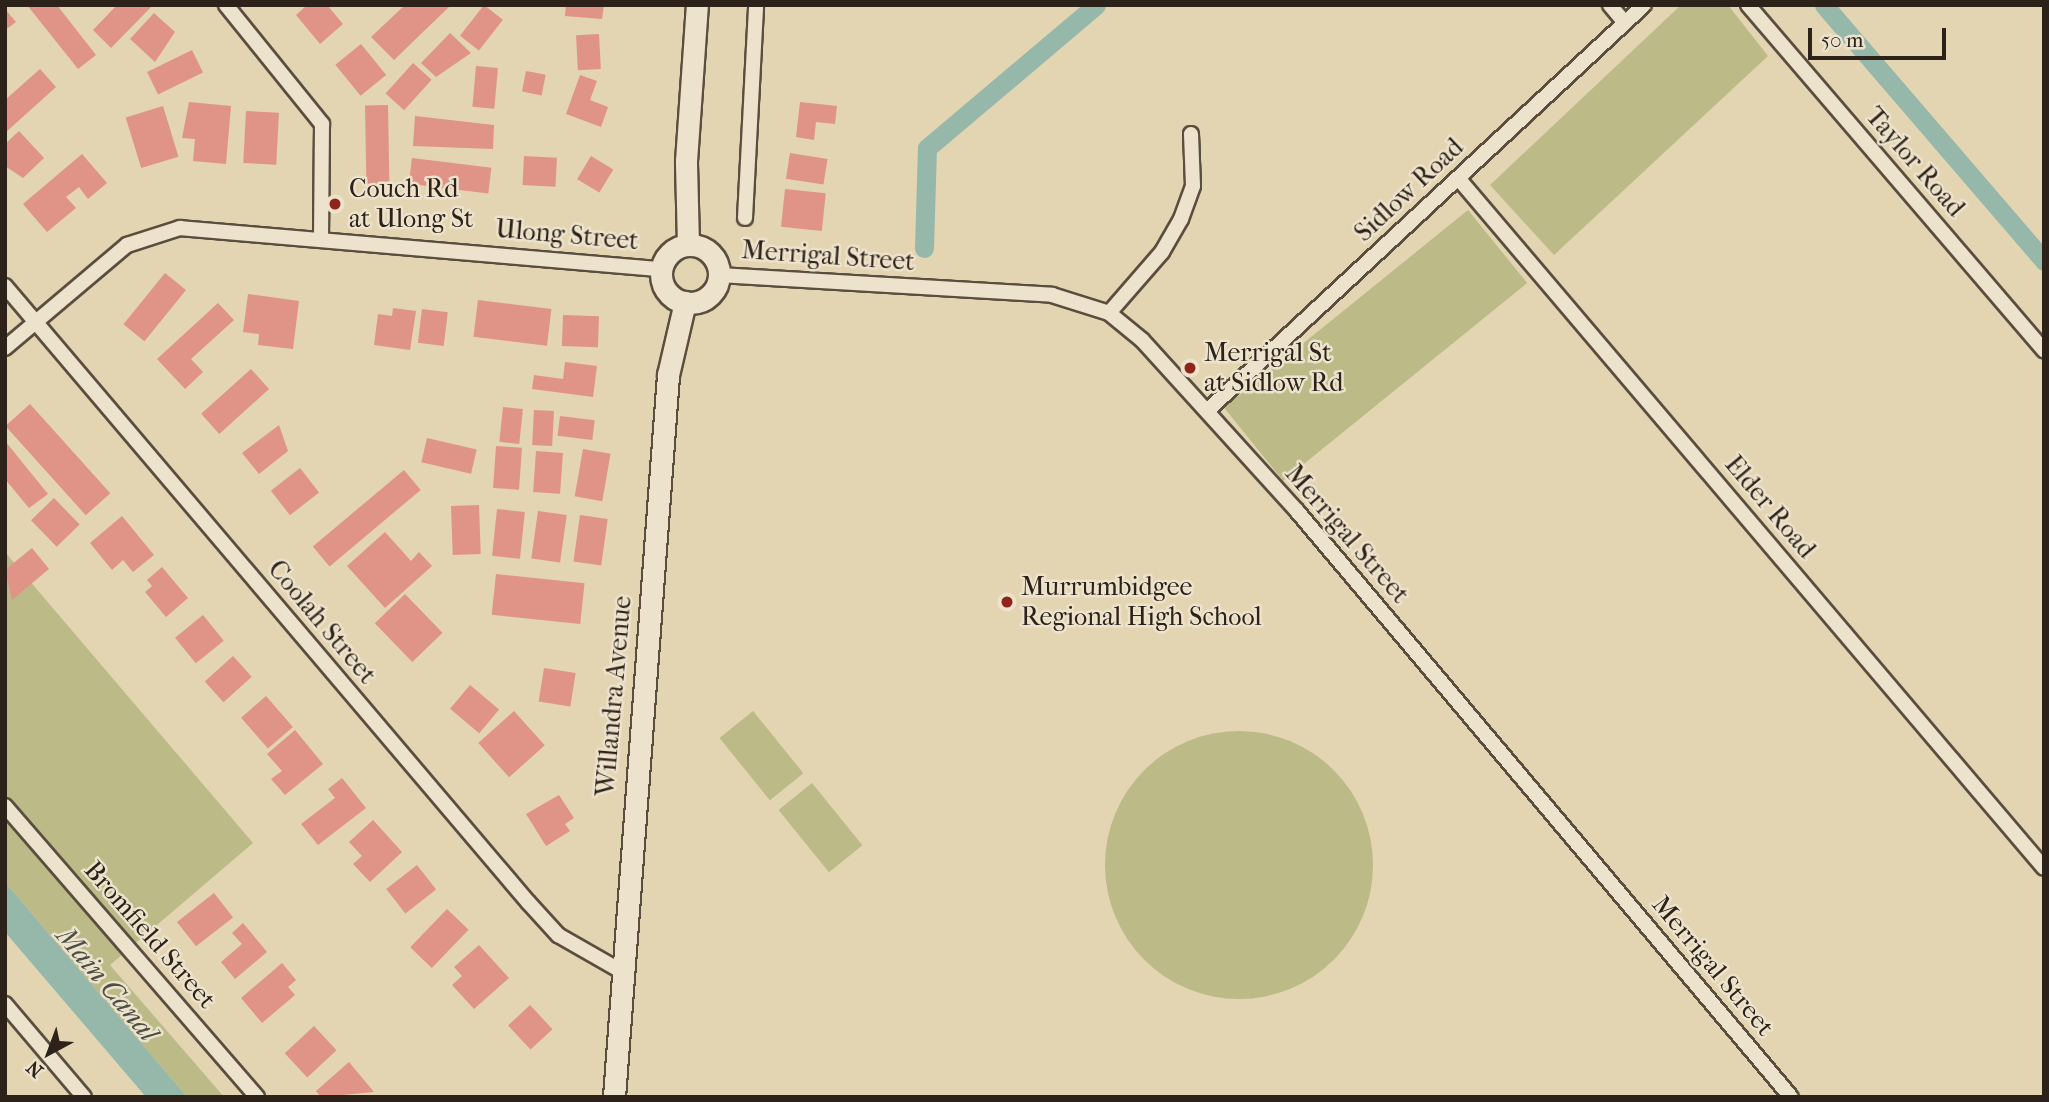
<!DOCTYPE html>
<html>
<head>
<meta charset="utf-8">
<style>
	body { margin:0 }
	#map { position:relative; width:2049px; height:1102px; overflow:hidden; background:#e3d4b2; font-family:"IM FELL French Canon",serif }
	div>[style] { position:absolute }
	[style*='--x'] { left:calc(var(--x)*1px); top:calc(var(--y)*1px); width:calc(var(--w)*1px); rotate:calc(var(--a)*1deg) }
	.green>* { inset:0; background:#bcba87; transform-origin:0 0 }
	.round { border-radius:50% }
	.water>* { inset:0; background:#95b8ab }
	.canal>* { height:19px; margin:-9.5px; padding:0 9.5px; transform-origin:9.5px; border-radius:9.5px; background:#95b8ab }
	.building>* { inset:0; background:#df9487; transform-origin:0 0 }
	.roads { filter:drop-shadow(2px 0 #5a4e3f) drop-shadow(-2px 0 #5a4e3f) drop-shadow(0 2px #5a4e3f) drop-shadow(0 -2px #5a4e3f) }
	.street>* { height:14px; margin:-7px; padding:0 7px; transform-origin:7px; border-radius:7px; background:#ede3cd }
	.secondary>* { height:21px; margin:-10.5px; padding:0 10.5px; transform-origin:10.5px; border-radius:10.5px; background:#ede3cd }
	.secondary>.ring { margin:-10.5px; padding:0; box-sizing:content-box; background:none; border:21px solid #ede3cd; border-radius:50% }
	.dots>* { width:19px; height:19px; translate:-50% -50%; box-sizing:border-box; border:4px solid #ede3cd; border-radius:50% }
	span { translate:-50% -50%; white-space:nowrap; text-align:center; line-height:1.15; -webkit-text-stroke:5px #ede3cd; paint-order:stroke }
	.street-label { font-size:26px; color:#2c2219 }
	.poi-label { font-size:26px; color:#2c2219 }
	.left { translate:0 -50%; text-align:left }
	.water-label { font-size:28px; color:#4c4f45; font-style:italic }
	.frame { position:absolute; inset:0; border:7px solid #2c2219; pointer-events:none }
	.north { position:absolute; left:14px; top:1018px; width:70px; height:70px; -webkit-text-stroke:5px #ede3cd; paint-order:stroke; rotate:221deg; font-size:19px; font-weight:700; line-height:28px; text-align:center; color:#2c2219 }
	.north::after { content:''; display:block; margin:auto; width:24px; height:32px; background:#2c2219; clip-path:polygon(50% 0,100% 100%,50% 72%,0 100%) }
	.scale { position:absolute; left:1808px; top:28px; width:138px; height:32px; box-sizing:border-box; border:4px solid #2c2219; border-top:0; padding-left:9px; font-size:21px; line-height:24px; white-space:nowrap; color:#2c2219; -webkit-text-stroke:5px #ede3cd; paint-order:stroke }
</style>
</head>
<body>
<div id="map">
	<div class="green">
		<i style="clip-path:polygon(1681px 5px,1728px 5px,1768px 56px,1554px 255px,1490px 185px)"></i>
		<i style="left:1468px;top:210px;width:94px;height:314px;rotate:51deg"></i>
		<i style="clip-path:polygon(5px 552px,253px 843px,110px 965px,224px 1097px,187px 1097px,5px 882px)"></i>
		<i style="left:753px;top:711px;width:80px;height:43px;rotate:51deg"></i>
		<i class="round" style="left:1105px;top:731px;width:268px;height:268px"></i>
		<i style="left:812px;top:783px;width:80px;height:43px;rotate:51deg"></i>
	</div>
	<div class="water">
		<i style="clip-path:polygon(5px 882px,187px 1097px,146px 1097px,5px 932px)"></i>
	</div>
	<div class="canal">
		<i style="--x:1824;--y:5;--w:338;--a:49.3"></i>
		<i style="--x:924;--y:248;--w:100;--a:-88.3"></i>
		<i style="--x:927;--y:148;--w:221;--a:-40.2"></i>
	</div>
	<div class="building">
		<i style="clip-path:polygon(27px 5px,57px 5px,96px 55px,78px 69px)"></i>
		<i style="clip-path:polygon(117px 5px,153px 5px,111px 48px,93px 30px)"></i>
		<i style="clip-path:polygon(307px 5px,327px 5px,343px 24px,320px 44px,296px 15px)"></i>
		<i style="clip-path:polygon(405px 5px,451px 5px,394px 60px,371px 37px)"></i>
		<i style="left:484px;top:5px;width:24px;height:39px;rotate:38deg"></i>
		<i style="clip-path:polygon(566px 5px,604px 5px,602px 19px,565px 16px)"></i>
		<i style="clip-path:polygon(5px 9px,16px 22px,5px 30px)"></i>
		<i style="clip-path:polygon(154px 13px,175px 32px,155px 62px,130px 39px)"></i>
		<i style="clip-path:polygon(450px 33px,471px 53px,436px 77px,421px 63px)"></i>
		<i style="left:599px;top:34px;width:35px;height:23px;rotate:87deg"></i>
		<i style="left:361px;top:44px;width:40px;height:33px;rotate:51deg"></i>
		<i style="left:192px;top:50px;width:25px;height:50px;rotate:64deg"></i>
		<i style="left:413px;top:63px;width:25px;height:41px;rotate:42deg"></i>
		<i style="left:476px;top:66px;width:22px;height:41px;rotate:5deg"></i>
		<i style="clip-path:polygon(40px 69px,56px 87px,5px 133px,5px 100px)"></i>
		<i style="left:526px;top:71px;width:20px;height:21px;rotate:11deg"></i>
		<i style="clip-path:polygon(580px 75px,597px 81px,590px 100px,608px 107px,601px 127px,566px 114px)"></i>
		<i style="clip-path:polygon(189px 102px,231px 106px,226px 164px,193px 161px,195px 139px,182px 138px)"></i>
		<i style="clip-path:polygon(800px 102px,837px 106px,835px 124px,816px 122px,814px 140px,796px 137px)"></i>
		<i style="left:388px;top:105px;width:79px;height:23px;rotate:89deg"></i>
		<i style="left:163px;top:106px;width:53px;height:39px;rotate:73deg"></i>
		<i style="left:246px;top:111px;width:33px;height:52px;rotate:3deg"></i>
		<i style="clip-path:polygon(415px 116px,494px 125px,493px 149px,413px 146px)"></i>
		<i style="clip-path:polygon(19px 131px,44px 158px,23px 178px,5px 166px,5px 144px)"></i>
		<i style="left:790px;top:153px;width:38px;height:26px;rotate:9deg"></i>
		<i style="clip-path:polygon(82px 154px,107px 183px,88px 199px,79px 187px,66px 197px,76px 208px,47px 232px,23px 204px)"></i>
		<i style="left:524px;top:156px;width:33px;height:29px;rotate:3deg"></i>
		<i style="left:591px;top:156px;width:26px;height:27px;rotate:31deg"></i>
		<i style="left:412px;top:158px;width:80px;height:26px;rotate:7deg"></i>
		<i style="left:785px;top:189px;width:41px;height:38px;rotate:6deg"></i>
		<i style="left:165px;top:273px;width:27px;height:66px;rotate:39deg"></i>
		<i style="clip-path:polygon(248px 294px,299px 301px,293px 349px,258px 345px,259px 334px,243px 332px)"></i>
		<i style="left:478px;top:300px;width:74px;height:37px;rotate:7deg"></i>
		<i style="clip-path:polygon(218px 303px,234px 320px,191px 359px,203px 372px,185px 389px,157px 359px)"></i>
		<i style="clip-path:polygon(393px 308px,416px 311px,410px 350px,374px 345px,378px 314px,392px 316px)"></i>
		<i style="left:422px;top:309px;width:26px;height:34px;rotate:7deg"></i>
		<i style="left:563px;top:315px;width:36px;height:31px;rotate:2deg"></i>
		<i style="clip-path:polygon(565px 362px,597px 366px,593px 397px,532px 389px,534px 375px,563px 379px)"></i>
		<i style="left:251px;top:369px;width:27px;height:67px;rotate:48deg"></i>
		<i style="left:30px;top:404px;width:120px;height:33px;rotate:48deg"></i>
		<i style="left:503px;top:407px;width:20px;height:35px;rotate:6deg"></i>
		<i style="left:534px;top:410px;width:20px;height:35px;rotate:3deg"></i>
		<i style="left:560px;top:416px;width:35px;height:20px;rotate:7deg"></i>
		<i style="clip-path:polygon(279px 425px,288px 451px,259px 474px,242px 453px)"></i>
		<i style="left:427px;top:438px;width:51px;height:25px;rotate:13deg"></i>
		<i style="clip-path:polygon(5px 441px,48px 494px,29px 508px,5px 479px)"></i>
		<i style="left:496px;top:446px;width:26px;height:42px;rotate:4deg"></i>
		<i style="left:583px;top:449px;width:28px;height:48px;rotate:10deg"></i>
		<i style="left:536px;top:451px;width:27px;height:41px;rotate:4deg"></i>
		<i style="left:300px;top:468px;width:31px;height:37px;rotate:52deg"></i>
		<i style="left:404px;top:470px;width:26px;height:119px;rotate:50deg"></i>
		<i style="left:54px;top:498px;width:37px;height:32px;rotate:46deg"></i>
		<i style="left:479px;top:505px;width:49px;height:28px;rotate:88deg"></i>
		<i style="left:497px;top:509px;width:28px;height:47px;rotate:6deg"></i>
		<i style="left:538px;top:511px;width:29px;height:48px;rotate:8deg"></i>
		<i style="left:580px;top:515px;width:28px;height:47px;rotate:8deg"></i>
		<i style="clip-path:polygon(122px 516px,154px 555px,133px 572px,123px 560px,112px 570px,90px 543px)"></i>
		<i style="clip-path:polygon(385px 532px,411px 561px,419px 552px,432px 566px,385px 608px,347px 566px)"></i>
		<i style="clip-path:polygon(32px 548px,49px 569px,12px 600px,5px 570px)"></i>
		<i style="clip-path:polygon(162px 567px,188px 598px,166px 617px,145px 592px,152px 586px,147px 580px)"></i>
		<i style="left:496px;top:574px;width:89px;height:41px;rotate:6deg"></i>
		<i style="left:405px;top:594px;width:54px;height:42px;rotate:46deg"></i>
		<i style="left:203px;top:615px;width:33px;height:36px;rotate:51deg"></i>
		<i style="left:233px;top:656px;width:28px;height:38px;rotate:48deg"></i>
		<i style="left:544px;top:668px;width:32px;height:34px;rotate:9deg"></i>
		<i style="left:470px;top:685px;width:38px;height:31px;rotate:40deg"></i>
		<i style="left:266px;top:696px;width:41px;height:33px;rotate:49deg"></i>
		<i style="left:514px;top:711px;width:46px;height:48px;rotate:48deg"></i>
		<i style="clip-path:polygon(295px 730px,323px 764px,285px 795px,271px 779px,282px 771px,267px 754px)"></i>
		<i style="clip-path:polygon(342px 778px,366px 808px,318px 845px,301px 824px,335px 798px,328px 789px)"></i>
		<i style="clip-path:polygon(559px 795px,574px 818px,565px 824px,570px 831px,546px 846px,526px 814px)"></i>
		<i style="clip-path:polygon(373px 820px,402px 852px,370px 882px,353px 864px,362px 856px,349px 842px)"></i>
		<i style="left:417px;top:865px;width:31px;height:39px;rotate:52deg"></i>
		<i style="left:214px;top:893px;width:31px;height:47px;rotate:52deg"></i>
		<i style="left:447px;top:909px;width:30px;height:53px;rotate:44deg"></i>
		<i style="clip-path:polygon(243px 923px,267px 952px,235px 979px,221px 962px,242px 944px,232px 933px)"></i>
		<i style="clip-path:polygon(479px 945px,509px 978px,474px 1009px,452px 985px,462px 976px,454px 967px)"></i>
		<i style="clip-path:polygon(282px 963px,296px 980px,288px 987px,295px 995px,262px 1023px,241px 998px)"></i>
		<i style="left:530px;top:1005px;width:33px;height:30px;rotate:47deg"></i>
		<i style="left:314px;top:1026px;width:33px;height:40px;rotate:47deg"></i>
		<i style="clip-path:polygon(349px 1062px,374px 1092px,321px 1097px,316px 1091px)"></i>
	</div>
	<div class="roads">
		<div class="street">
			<i style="--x:226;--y:5;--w:153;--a:51.1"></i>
			<i style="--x:322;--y:124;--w:114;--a:90.5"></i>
			<i style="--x:1610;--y:5;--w:23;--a:50"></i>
			<i style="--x:1748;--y:5;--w:455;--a:49.4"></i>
			<i style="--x:1458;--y:178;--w:905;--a:49.66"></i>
			<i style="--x:745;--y:218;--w:213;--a:-87"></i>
			<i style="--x:719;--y:275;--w:334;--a:3.4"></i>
			<i style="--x:1052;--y:295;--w:60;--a:17.5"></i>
			<i style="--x:1109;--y:313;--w:43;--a:39.3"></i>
			<i style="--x:1142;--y:340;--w:231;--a:47.8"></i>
			<i style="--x:1297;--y:511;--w:766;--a:49.87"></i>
			<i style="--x:5;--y:286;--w:808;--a:49.67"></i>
			<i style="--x:528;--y:902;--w:45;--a:47.7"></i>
			<i style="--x:558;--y:935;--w:70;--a:29.8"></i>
			<i style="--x:1109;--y:313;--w:81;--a:-49"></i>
			<i style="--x:1162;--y:252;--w:38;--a:-60"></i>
			<i style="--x:1181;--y:219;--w:35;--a:-70"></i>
			<i style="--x:1193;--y:186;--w:52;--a:-92.2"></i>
			<i style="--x:5;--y:348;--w:160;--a:-40.2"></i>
			<i style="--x:127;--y:245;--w:56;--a:-17.8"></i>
			<i style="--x:180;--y:228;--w:484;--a:4.9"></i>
			<i style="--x:1207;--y:411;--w:596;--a:-42.89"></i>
			<i style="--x:5;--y:806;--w:385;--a:49.1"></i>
			<i style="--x:5;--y:1004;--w:122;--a:49.7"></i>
		</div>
		<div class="secondary">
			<i style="--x:688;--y:245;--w:84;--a:-91.4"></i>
			<i style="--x:686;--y:161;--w:156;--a:-86"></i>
			<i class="ring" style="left:661px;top:245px;width:37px;height:37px"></i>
			<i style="--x:614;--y:1097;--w:724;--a:-85.72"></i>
			<i style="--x:668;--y:375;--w:75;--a:-76.9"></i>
		</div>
	</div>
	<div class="dots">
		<i style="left:335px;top:204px;background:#8f2418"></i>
		<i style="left:1190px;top:368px;background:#8f2418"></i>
		<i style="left:1007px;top:602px;background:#8f2418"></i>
	</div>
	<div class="street-label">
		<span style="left:1915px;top:162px;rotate:49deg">Taylor Road</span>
		<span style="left:1409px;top:190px;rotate:-43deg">Sidlow Road</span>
		<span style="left:567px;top:235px;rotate:5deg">Ulong Street</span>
		<span style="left:828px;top:256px;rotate:4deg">Merrigal Street</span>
		<span style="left:1770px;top:507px;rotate:50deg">Elder Road</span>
		<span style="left:1347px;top:534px;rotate:49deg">Merrigal Street</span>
		<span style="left:322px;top:622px;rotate:50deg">Coolah Street</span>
		<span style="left:614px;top:696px;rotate:-85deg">Willandra Avenue</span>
		<span style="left:150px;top:935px;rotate:49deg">Bromfield Street</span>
		<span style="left:1713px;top:966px;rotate:50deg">Merrigal Street</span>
	</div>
	<div class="poi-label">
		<span class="left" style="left:349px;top:204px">Couch Rd<br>at Ulong St</span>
		<span class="left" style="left:1204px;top:368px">Merrigal St<br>at Sidlow Rd</span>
		<span class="left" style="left:1021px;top:602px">Murrumbidgee<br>Regional High School</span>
	</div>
	<div class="water-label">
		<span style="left:107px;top:984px;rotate:50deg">Main Canal</span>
	</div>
	<div class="frame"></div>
	<div class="north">N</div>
	<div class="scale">50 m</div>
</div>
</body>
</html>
